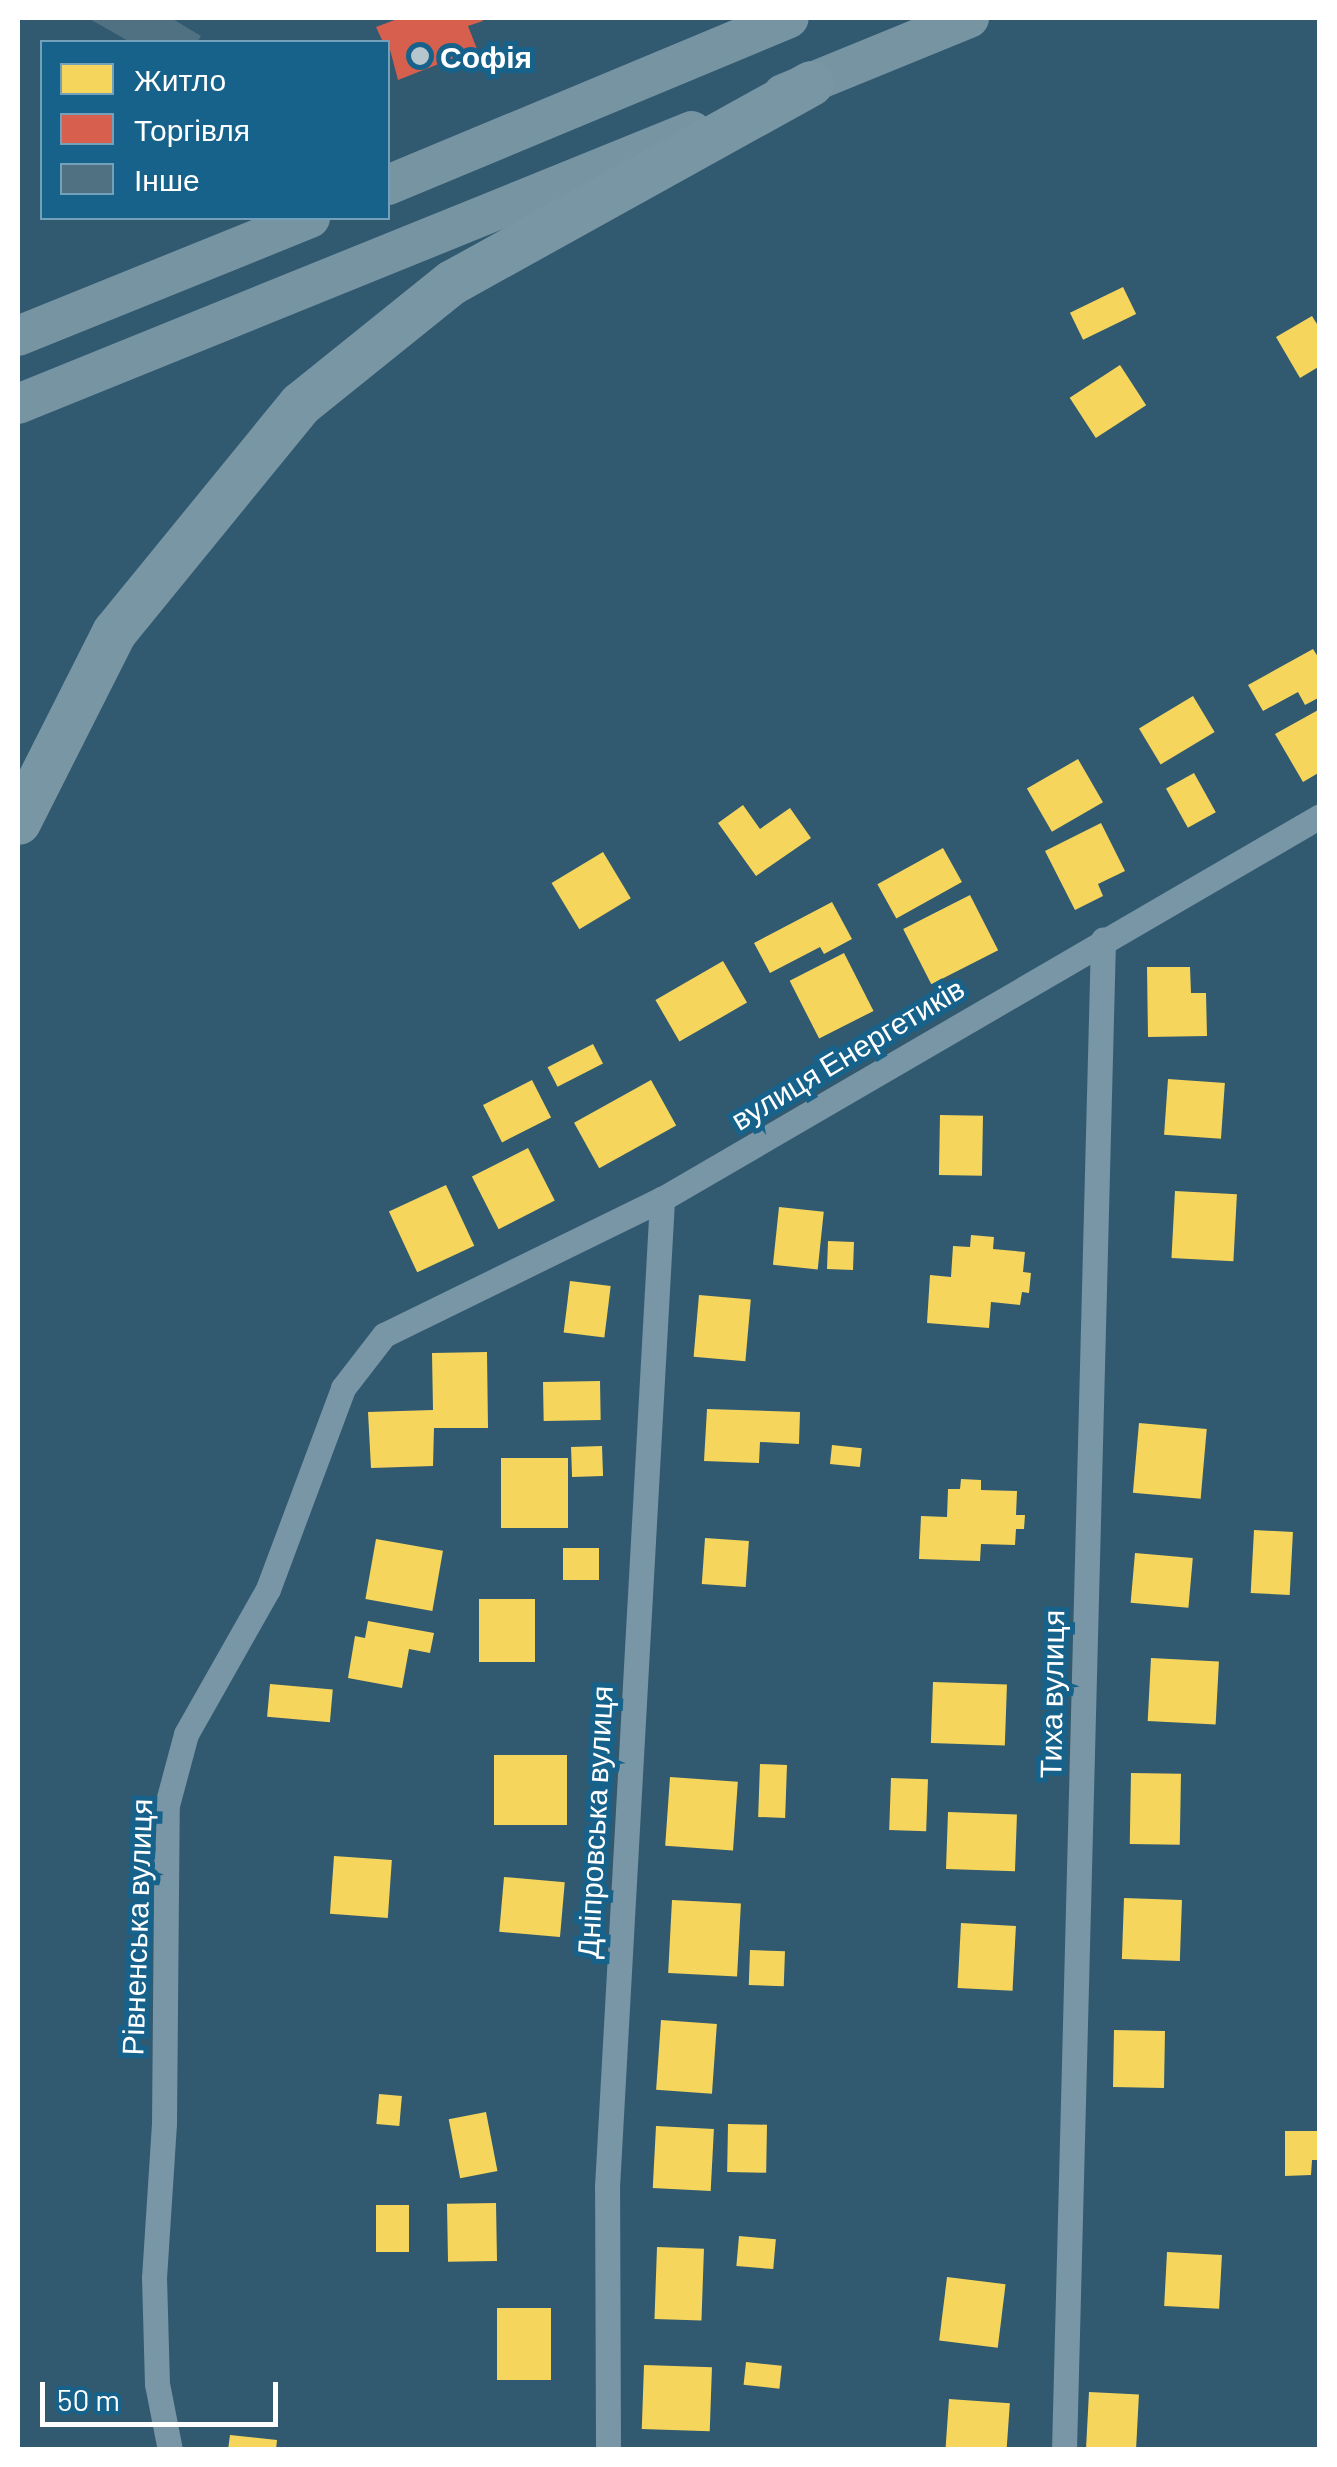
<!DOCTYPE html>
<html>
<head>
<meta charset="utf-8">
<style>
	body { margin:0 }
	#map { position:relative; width:1337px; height:2467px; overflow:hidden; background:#315a70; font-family:Barlow,sans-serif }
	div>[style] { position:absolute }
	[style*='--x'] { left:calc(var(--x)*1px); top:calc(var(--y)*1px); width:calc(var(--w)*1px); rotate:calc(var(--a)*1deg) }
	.homes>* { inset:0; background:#f6d55c; transform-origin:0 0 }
	.shops>* { inset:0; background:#d6604d }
	.building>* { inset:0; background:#507182 }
	.street>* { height:25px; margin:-12.5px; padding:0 12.5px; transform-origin:12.5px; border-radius:12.5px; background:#7896a5 }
	.primary>* { height:40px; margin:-20px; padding:0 20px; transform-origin:20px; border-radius:20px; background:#7794a3 }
	.highway>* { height:45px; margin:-22.5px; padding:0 22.5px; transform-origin:22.5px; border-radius:22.5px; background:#7996a4 }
	.dots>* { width:28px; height:28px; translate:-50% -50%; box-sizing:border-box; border:5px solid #17628a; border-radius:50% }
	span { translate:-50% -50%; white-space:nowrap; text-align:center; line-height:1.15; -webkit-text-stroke:10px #17628a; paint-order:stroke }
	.poi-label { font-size:30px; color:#fff; font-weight:700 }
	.left { translate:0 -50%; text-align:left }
	.street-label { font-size:30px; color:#fff }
	.frame { position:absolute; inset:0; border:20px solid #fff; pointer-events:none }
	.legend { position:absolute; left:40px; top:40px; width:350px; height:180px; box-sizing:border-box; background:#17628a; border:2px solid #74a1b9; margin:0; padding:12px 18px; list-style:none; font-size:30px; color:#fff }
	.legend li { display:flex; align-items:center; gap:20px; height:50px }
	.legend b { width:50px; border:2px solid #74a1b9 }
	.scale { position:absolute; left:40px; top:2382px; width:238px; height:45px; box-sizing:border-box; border:5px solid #fff; border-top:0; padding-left:12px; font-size:30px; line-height:35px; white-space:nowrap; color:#fff; -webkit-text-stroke:8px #17628a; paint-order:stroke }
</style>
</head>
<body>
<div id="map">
	<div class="homes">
		<i style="left:1123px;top:287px;width:30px;height:59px;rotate:64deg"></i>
		<i style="clip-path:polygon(1312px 316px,1320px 329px,1320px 366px,1300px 378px,1276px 337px)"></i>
		<i style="left:1120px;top:365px;width:48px;height:60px;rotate:57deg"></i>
		<i style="clip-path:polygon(1313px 649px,1320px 660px,1320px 697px,1305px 705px,1298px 692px,1263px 711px,1248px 685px)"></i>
		<i style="left:1193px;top:696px;width:42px;height:63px;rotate:59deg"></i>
		<i style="clip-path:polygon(1320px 709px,1320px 772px,1303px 782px,1275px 734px)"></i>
		<i style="left:1078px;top:759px;width:50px;height:59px;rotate:60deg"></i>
		<i style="left:1194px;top:773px;width:45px;height:32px;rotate:61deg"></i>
		<i style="clip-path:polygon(743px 805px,760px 829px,790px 808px,811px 838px,756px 876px,718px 823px)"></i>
		<i style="clip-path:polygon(1101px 823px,1125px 871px,1098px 884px,1103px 896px,1075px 910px,1045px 851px)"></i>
		<i style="left:943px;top:848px;width:39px;height:75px;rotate:61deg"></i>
		<i style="left:603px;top:852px;width:54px;height:60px;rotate:59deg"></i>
		<i style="left:970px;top:895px;width:62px;height:75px;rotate:63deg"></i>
		<i style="clip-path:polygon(832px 902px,852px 939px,824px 954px,820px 947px,770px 973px,754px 943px)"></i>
		<i style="left:844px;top:953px;width:65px;height:61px;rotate:63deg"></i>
		<i style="left:723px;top:961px;width:48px;height:78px;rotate:60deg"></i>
		<i style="clip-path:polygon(1147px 967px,1190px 967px,1191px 993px,1206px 993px,1207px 1036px,1148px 1037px)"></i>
		<i style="left:593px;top:1044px;width:22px;height:51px;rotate:63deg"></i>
		<i style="left:1168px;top:1079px;width:57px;height:56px;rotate:4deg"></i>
		<i style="left:532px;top:1080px;width:42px;height:55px;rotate:63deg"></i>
		<i style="left:651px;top:1080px;width:52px;height:88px;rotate:61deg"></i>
		<i style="left:940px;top:1115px;width:43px;height:60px;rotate:1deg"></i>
		<i style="left:528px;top:1148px;width:59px;height:63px;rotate:63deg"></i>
		<i style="left:446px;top:1185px;width:67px;height:63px;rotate:65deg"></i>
		<i style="left:1175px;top:1191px;width:62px;height:67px;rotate:3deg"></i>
		<i style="left:779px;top:1207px;width:45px;height:58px;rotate:6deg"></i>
		<i style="clip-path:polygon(971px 1235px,994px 1237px,993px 1249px,1025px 1252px,1023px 1272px,1031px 1273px,1029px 1293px,1022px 1292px,1020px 1305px,991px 1302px,989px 1328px,927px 1323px,930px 1275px,951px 1277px,953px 1246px,970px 1247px)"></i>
		<i style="left:828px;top:1241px;width:26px;height:28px;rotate:2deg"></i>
		<i style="left:570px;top:1281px;width:41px;height:52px;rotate:7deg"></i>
		<i style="left:699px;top:1295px;width:52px;height:62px;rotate:5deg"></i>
		<i style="clip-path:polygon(487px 1352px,488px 1428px,434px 1428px,433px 1466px,371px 1468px,368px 1412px,433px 1410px,432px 1353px)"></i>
		<i style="left:600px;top:1381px;width:39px;height:57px;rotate:89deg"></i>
		<i style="clip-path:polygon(707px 1409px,800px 1412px,799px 1444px,760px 1442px,759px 1463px,704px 1461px)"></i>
		<i style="left:1139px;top:1423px;width:68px;height:70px;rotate:5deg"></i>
		<i style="left:832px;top:1445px;width:30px;height:19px;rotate:6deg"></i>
		<i style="left:602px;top:1446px;width:30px;height:31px;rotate:88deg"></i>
		<i style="left:501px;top:1458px;width:67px;height:70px"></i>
		<i style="clip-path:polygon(961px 1479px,981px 1480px,981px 1490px,1017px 1491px,1016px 1515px,1025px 1515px,1024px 1529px,1016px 1529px,1015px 1545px,981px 1544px,980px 1561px,919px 1559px,921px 1516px,947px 1517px,948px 1489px,960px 1489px)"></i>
		<i style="left:1254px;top:1530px;width:39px;height:63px;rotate:3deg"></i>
		<i style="left:705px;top:1538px;width:44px;height:46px;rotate:4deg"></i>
		<i style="left:376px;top:1539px;width:68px;height:61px;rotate:10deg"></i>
		<i style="left:563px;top:1548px;width:36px;height:32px"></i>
		<i style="left:1135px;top:1553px;width:58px;height:50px;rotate:5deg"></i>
		<i style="left:479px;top:1599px;width:56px;height:63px"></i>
		<i style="clip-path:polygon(368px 1621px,434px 1633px,430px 1653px,409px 1649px,402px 1688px,348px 1678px,355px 1636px,365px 1638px)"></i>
		<i style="left:1151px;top:1658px;width:68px;height:63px;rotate:3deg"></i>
		<i style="left:933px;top:1682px;width:74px;height:61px;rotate:2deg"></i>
		<i style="left:270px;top:1684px;width:63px;height:33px;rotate:5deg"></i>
		<i style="left:494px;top:1755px;width:73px;height:70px"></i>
		<i style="left:760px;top:1764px;width:27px;height:53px;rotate:2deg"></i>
		<i style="left:1131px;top:1773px;width:50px;height:71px;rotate:1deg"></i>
		<i style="left:670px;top:1777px;width:68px;height:69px;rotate:4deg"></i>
		<i style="left:891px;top:1778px;width:37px;height:52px;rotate:2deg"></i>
		<i style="left:948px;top:1812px;width:69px;height:57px;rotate:2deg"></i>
		<i style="left:334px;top:1856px;width:58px;height:58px;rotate:4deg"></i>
		<i style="left:504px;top:1877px;width:61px;height:55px;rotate:5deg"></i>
		<i style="left:1124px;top:1898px;width:58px;height:61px;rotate:2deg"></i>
		<i style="left:672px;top:1900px;width:69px;height:73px;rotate:3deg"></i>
		<i style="left:961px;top:1923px;width:55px;height:65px;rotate:3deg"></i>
		<i style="left:750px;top:1950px;width:35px;height:35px;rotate:2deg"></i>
		<i style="left:661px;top:2020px;width:56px;height:70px;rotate:4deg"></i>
		<i style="left:1114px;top:2030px;width:51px;height:57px;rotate:1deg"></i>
		<i style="left:379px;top:2094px;width:23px;height:30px;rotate:5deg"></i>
		<i style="left:486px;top:2112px;width:60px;height:38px;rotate:79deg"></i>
		<i style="left:728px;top:2124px;width:39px;height:48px;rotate:1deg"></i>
		<i style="left:656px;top:2126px;width:58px;height:62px;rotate:3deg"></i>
		<i style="clip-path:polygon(1285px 2131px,1320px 2131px,1320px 2160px,1312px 2160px,1311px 2175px,1285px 2176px)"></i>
		<i style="left:496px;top:2203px;width:58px;height:49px;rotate:89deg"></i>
		<i style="left:376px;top:2205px;width:33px;height:47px"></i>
		<i style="left:739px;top:2236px;width:37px;height:30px;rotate:5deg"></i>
		<i style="left:657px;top:2247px;width:47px;height:72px;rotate:2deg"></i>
		<i style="left:1167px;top:2252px;width:55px;height:54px;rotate:3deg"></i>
		<i style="left:947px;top:2277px;width:59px;height:64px;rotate:7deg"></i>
		<i style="left:497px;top:2308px;width:54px;height:72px"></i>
		<i style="left:746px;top:2362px;width:36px;height:23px;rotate:6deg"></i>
		<i style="left:644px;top:2365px;width:68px;height:64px;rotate:2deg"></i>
		<i style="left:1089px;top:2392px;width:50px;height:58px;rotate:3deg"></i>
		<i style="left:949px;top:2399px;width:61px;height:51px;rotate:4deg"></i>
		<i style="clip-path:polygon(230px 2435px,277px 2440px,276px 2450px,228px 2450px)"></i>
	</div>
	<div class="shops">
		<i style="clip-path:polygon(400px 18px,481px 18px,483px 21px,468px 26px,477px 49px,398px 80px,388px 42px,383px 42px,376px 27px)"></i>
	</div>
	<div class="building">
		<i style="clip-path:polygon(88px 18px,171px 18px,201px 36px,197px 42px,130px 42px)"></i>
	</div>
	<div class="street">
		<i style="--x:170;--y:2450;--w:67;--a:-101.1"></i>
		<i style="--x:157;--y:2384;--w:106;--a:-91.6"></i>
		<i style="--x:154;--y:2278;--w:155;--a:-86.3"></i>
		<i style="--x:164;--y:2123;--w:318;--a:-89.5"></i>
		<i style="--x:167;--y:1805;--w:73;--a:-75"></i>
		<i style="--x:186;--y:1734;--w:167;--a:-60.5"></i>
		<i style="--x:268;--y:1589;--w:215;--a:-69.5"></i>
		<i style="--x:343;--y:1388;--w:67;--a:-52.3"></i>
		<i style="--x:384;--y:1335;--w:309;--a:-26.1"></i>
		<i style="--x:662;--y:1199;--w:761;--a:-30.2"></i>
		<i style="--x:608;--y:2450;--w:263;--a:-90.2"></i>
		<i style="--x:607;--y:2187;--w:990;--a:-86.81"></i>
		<i style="--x:1064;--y:2450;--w:1511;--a:-88.52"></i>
	</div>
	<div class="primary">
		<i style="--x:783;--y:94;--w:201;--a:-22.2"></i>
		<i style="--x:388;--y:185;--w:434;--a:-22.6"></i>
		<i style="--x:18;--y:336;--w:315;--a:-22"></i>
		<i style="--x:18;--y:404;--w:727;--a:-22.05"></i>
	</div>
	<div class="highway">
		<i style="--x:18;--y:822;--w:213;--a:-63.2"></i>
		<i style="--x:114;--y:632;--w:294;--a:-50.8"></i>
		<i style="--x:300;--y:404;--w:195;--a:-38.8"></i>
		<i style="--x:452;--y:282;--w:410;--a:-29"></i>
	</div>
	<div class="dots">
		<i style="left:420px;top:56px;background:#b7c5cd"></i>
	</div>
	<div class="poi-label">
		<span class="left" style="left:440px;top:56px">Софія</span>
	</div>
	<div class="street-label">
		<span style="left:847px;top:1053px;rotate:-31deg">вулиця Енергетиків</span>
		<span style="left:1051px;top:1694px;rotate:-89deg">Тиха вулиця</span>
		<span style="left:594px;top:1822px;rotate:-87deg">Дніпровська вулиця</span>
		<span style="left:136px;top:1927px;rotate:-88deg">Рівненська вулиця</span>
	</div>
	<div class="frame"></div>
	<ul class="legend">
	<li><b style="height:28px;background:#f6d55c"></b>Житло</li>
	<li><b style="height:28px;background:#d6604d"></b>Торгівля</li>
	<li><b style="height:28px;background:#507182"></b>Інше</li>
	</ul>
	<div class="scale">50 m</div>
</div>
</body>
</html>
